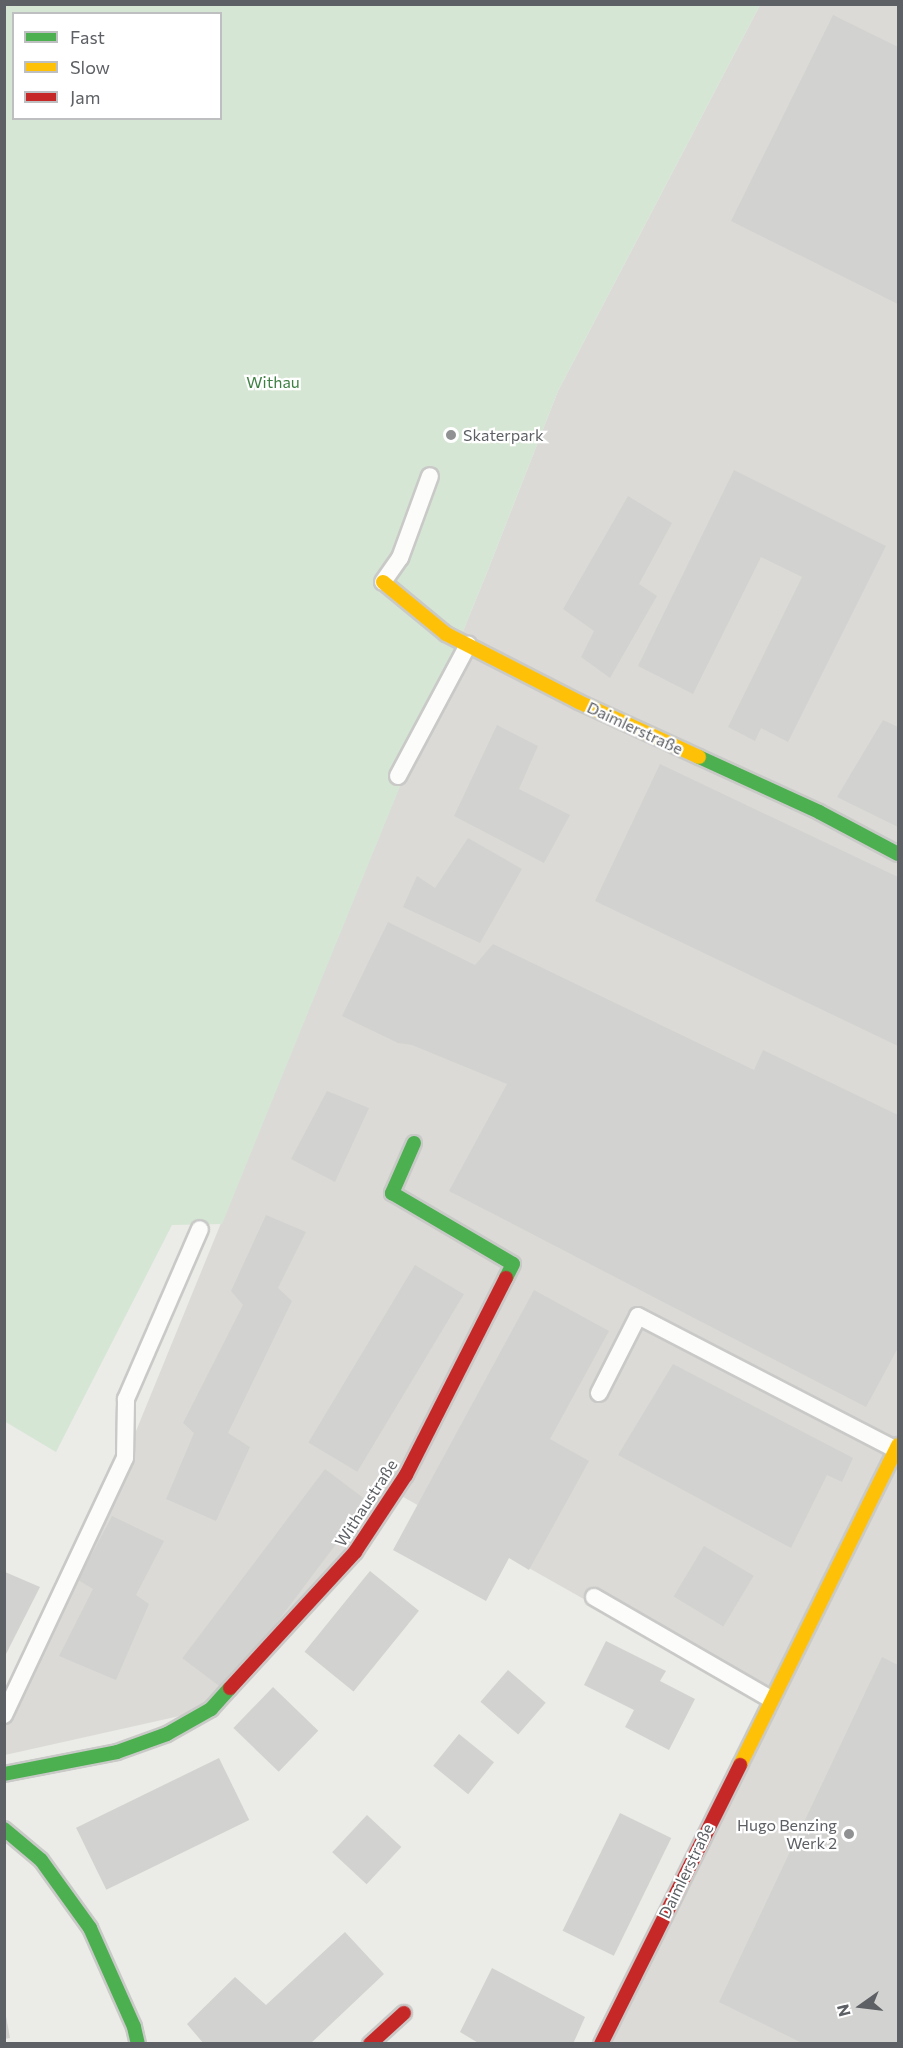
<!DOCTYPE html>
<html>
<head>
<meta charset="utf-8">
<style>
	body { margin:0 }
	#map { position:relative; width:903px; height:2048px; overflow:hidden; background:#ebebe7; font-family:Commissioner,sans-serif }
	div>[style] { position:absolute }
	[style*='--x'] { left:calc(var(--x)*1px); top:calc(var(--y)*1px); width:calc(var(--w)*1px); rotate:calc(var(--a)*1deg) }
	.industrial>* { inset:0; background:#dbdad7 }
	.green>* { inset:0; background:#d6e6d4 }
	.building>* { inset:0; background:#d2d2d0; transform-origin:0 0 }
	.roads { filter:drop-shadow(2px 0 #c9c9c8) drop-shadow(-2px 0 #c9c9c8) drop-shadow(0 2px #c9c9c8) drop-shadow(0 -2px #c9c9c8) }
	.lane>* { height:16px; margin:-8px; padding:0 8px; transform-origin:8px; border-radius:8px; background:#fcfcfb }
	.fast>* { height:14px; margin:-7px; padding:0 7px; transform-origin:7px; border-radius:7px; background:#4caf50 }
	.slow>* { height:14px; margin:-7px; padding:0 7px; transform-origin:7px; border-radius:7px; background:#ffc107 }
	.jam>* { height:14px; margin:-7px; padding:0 7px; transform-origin:7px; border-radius:7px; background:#c62828 }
	.dots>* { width:16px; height:16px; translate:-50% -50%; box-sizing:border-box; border:3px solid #fff; border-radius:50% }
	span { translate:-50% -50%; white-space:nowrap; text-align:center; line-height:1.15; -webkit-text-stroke:4.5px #fff; paint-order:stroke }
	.park-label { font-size:16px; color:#3f8043 }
	.poi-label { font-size:16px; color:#5d6064 }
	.left { translate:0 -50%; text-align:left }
	.right { translate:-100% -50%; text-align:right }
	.street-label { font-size:16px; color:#5d6064 }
	.frame { position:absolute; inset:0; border:6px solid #5d6064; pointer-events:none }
	.legend { position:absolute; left:12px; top:12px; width:210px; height:108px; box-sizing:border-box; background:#fff; border:2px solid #bebfc1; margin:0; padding:8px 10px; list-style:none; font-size:18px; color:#5d6064 }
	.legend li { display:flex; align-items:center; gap:12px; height:30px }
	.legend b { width:30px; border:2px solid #bebfc1 }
	.north { position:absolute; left:831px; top:1976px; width:60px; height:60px; -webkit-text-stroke:4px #fff; paint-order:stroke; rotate:256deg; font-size:16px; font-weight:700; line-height:24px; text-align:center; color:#5d6064 }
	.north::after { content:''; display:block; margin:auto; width:21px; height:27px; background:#5d6064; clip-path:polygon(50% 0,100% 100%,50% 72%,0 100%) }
</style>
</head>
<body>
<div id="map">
	<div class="industrial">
		<i style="clip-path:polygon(760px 5px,898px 5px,898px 2043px,601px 2043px,768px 1703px,398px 1494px,211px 1709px,5px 1755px,5px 1715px,125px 1458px,488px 570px,558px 391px)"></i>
	</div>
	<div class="green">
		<i style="clip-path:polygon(evenodd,4px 5px,760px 5px,558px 391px,488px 570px,222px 1224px,172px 1225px,56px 1452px,4px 1421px,4px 5px,14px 14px,220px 14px,220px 118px,14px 118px,14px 14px)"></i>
	</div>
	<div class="building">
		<i style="clip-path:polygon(833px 15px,898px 47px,898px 304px,731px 221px)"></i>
		<i style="clip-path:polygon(734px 470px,886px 546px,788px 742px,761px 728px,755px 741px,728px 727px,802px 577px,761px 557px,693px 694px,638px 666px)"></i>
		<i style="clip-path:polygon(628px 496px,672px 523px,639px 584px,657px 596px,610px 678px,581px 657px,594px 631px,563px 609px)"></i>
		<i style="clip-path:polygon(883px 720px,898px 727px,898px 827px,837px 797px)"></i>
		<i style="clip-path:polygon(497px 725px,538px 746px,519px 789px,570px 815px,544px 863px,454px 816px)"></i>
		<i style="clip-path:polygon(660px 764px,898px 877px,898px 1046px,595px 901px)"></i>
		<i style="clip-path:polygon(468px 838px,522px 869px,480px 943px,403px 907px,417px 876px,435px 888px)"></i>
		<i style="clip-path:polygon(388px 922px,475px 965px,493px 944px,754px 1070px,763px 1050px,898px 1115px,898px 1348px,866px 1407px,449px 1191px,507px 1084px,412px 1045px,398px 1043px,342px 1016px)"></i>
		<i style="clip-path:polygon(327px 1091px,369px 1108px,335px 1182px,291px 1159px)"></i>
		<i style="clip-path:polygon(266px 1215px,306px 1232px,278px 1288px,292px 1301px,228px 1433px,250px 1447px,216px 1521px,166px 1499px,194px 1433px,183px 1423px,243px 1305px,231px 1291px)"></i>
		<i style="left:415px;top:1265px;width:57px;height:207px;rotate:31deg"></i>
		<i style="clip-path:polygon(534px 1290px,609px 1331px,550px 1439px,589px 1461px,529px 1570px,509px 1558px,486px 1601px,393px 1550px)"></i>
		<i style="clip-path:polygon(673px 1364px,853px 1458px,842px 1482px,827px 1475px,791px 1548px,618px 1455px)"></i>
		<i style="left:325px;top:1469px;width:54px;height:237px;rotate:37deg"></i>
		<i style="clip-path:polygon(112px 1516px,164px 1541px,136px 1595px,149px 1604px,116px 1680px,59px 1656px,93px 1589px,78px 1580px)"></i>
		<i style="left:704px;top:1546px;width:58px;height:59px;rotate:31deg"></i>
		<i style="left:370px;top:1571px;width:63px;height:104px;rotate:39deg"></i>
		<i style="clip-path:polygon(5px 1572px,40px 1587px,5px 1656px)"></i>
		<i style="clip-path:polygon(606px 1641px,666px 1671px,660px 1681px,695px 1699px,669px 1750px,625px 1727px,634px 1710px,584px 1685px)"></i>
		<i style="clip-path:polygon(882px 1657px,898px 1665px,898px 2044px,804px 2044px,719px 2002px)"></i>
		<i style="left:508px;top:1670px;width:50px;height:42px;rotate:41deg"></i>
		<i style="left:273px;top:1687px;width:63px;height:57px;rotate:44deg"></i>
		<i style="left:459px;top:1734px;width:45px;height:41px;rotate:39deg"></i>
		<i style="left:219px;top:1758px;width:69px;height:159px;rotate:64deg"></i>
		<i style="left:620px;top:1813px;width:57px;height:131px;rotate:26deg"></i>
		<i style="left:367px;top:1815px;width:47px;height:51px;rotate:43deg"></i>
		<i style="clip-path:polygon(345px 1932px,384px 1974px,310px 2044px,204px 2044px,187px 2024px,235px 1977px,266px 2005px)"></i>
		<i style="clip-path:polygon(492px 1968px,585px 2017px,573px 2044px,480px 2044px,460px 2032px)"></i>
		<i style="clip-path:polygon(4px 2005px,10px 2038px,4px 2039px)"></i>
	</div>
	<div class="roads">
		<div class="lane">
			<i style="--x:383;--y:582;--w:29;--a:-55"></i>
			<i style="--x:400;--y:558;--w:87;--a:-69.9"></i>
			<i style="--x:398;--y:776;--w:149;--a:-61.9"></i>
			<i style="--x:599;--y:1393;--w:86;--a:-63.1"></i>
			<i style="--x:638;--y:1316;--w:291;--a:27.4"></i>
			<i style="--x:594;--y:1597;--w:204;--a:30"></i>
			<i style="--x:4;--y:1715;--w:284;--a:-64.8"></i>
			<i style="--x:125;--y:1458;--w:59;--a:-89"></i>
			<i style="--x:126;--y:1399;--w:185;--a:-66.5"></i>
		</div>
		<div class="fast">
			<i style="--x:699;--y:757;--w:132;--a:24.6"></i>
			<i style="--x:819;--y:812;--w:89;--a:28"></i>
			<i style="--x:414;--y:1143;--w:55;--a:113.7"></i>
			<i style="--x:392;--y:1193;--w:140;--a:30.4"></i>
			<i style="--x:513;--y:1264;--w:16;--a:117"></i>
			<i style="--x:4;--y:1774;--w:115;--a:-11"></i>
			<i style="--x:117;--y:1752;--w:53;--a:-19.8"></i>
			<i style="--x:167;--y:1734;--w:51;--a:-29.6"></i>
			<i style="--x:211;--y:1709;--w:28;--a:-48"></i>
			<i style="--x:4;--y:1829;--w:48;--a:40"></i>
			<i style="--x:41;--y:1860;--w:84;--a:54.2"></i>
			<i style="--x:90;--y:1928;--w:108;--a:66"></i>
			<i style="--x:134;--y:2027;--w:17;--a:77"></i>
		</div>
		<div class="slow">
			<i style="--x:383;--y:582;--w:82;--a:39.5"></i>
			<i style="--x:446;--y:634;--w:149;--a:27.1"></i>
			<i style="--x:579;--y:702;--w:132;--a:24.6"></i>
			<i style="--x:740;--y:1765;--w:357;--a:-63.7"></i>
		</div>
		<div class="jam">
			<i style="--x:230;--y:1688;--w:185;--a:-47.4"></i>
			<i style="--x:355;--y:1552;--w:92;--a:-56.5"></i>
			<i style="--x:406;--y:1475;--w:221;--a:-63.1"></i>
			<i style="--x:370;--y:2044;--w:46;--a:-42.4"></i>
			<i style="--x:601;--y:2044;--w:312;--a:-63.5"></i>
		</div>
	</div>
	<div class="dots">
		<i style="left:451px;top:435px;background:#8f9192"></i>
		<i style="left:849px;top:1834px;background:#8f9192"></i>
	</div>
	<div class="park-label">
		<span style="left:273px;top:382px">Withau</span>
	</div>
	<div class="poi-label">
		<span class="left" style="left:463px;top:435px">Skaterpark</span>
		<span class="right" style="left:837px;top:1834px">Hugo Benzing<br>Werk 2</span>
	</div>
	<div class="street-label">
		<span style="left:635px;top:728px;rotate:25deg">Daimlerstraße</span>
		<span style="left:366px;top:1503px;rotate:-57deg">Withaustraße</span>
		<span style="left:686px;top:1871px;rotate:-64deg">Daimlerstraße</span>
	</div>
	<div class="frame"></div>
	<ul class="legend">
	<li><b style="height:8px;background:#4caf50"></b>Fast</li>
	<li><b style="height:8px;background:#ffc107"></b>Slow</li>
	<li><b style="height:8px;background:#c62828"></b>Jam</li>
	</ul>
	<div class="north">N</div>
</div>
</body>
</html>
